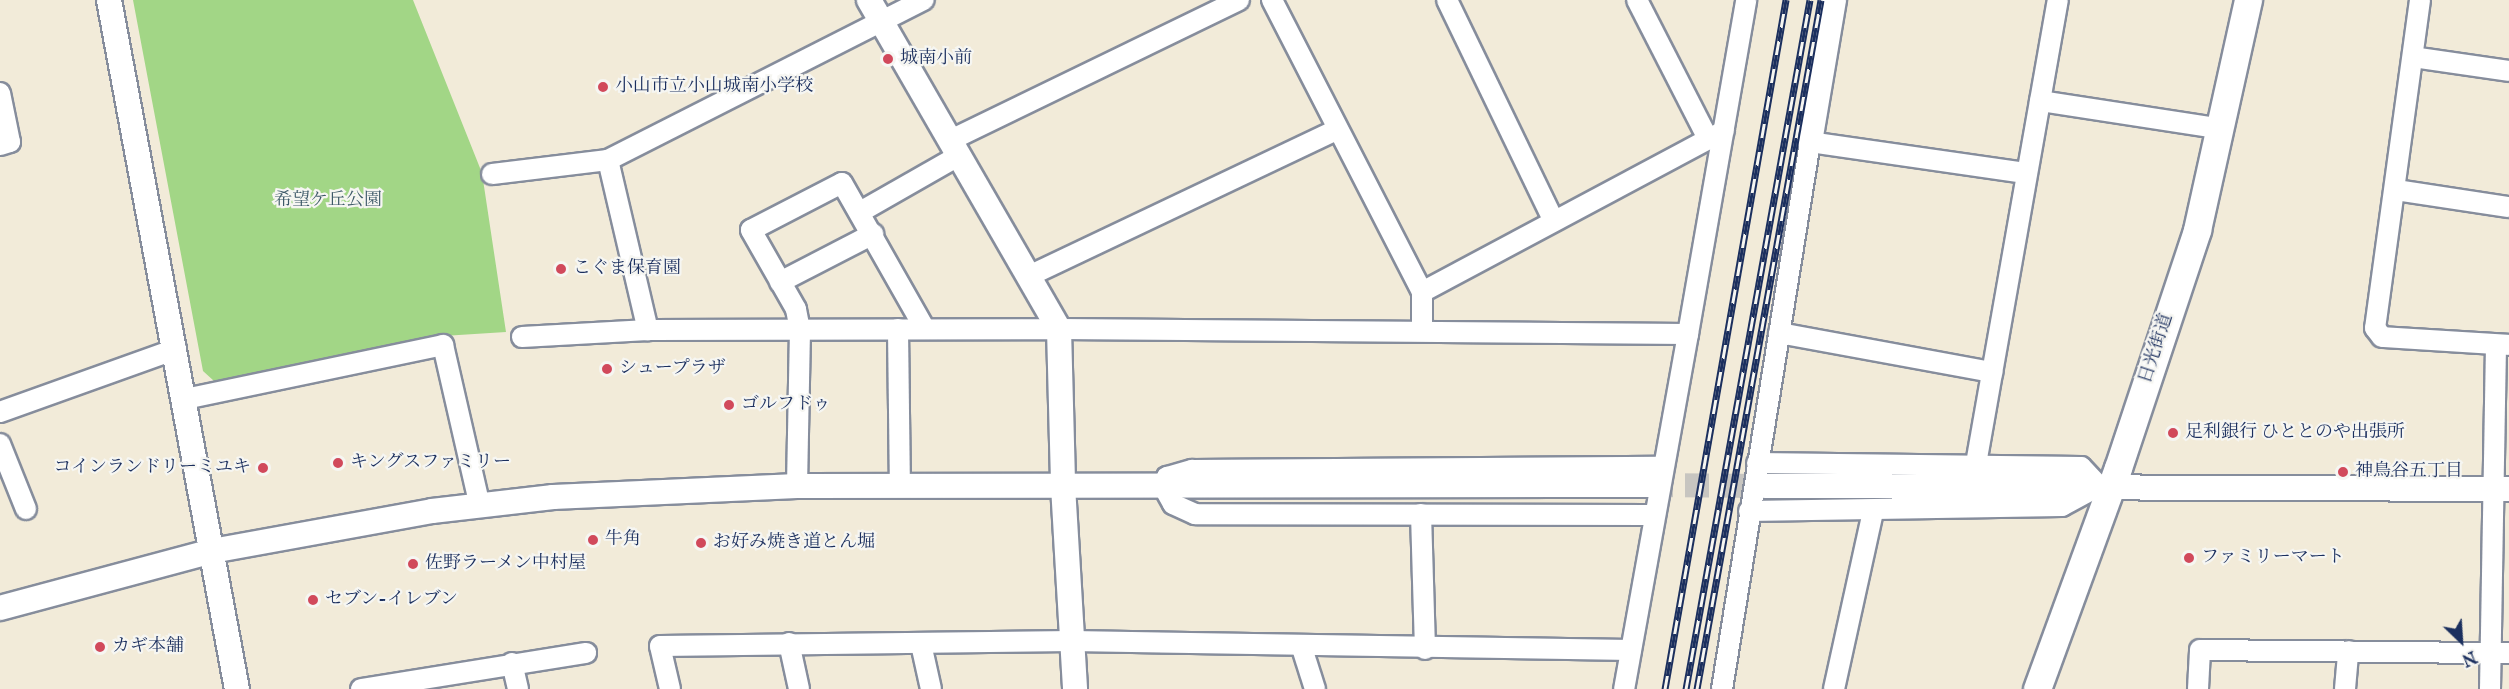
<!DOCTYPE html>
<html>
<head>
<meta charset="utf-8">
<style>
	body { margin:0 }
	#map { position:relative; width:2509px; height:689px; overflow:hidden; background:#f2ebd9; font-family:"IM FELL English","Noto Serif JP",serif }
	div>[style] { position:absolute }
	[style*='--x'] { left:calc(var(--x)*1px); top:calc(var(--y)*1px); width:calc(var(--w)*1px); rotate:calc(var(--a)*1deg) }
	.green>* { inset:0; background:#a2d686 }
	.tertiary-tunnel>* { height:24px; margin-top:-12px; transform-origin:0; background:repeating-linear-gradient(90deg,#c7c5c0 0 24px,transparent 0 36px) }
	.roads { filter:drop-shadow(2px 0 #868d9c) drop-shadow(-2px 0 #868d9c) drop-shadow(0 2px #868d9c) drop-shadow(0 -2px #868d9c) }
	.minor>* { height:20px; margin:-10px; padding:0 10px; transform-origin:10px; border-radius:10px; background:#fff }
	.tertiary>* { height:24px; margin:-12px; padding:0 12px; transform-origin:12px; border-radius:12px; background:#fff }
	.secondary>* { height:27px; margin:-13.5px; padding:0 13.5px; transform-origin:13.5px; border-radius:13.5px; background:#fff }
	.rail>* { height:7px; margin-top:-3.5px; transform-origin:0; background:repeating-linear-gradient(90deg,#f6f6f2 0 14px,#1b2f5e 0 28px); box-sizing:border-box; border-block:2px solid #1b2f5e }
	.dots>* { width:16px; height:16px; translate:-50% -50%; box-sizing:border-box; border:3px solid #f6f6f2; border-radius:50% }
	span { translate:-50% -50%; white-space:nowrap; text-align:center; line-height:1.15; -webkit-text-stroke:4.5px #f6f6f2; paint-order:stroke }
	.poi-label { font-size:18px; color:#1b2f5e }
	.left { translate:0 -50%; text-align:left }
	.right { translate:-100% -50%; text-align:right }
	.park-label { font-size:18px; color:#3d5968 }
	.street-label { font-size:18px; color:#1b2f5e }
	.north { position:absolute; left:2431px; top:611px; width:60px; height:60px; -webkit-text-stroke:4px #f6f6f2; paint-order:stroke; rotate:155deg; font-size:16px; font-weight:700; line-height:24px; text-align:center; color:#1b2f5e }
	.north::after { content:''; display:block; margin:auto; width:21px; height:27px; background:#1b2f5e; clip-path:polygon(50% 0,100% 100%,50% 72%,0 100%) }
</style>
</head>
<body>
<div id="map">
	<div class="green">
		<i style="clip-path:polygon(133px 0,413px 0,482px 173px,506px 332px,443px 336px,214px 381px,203px 371px)"></i>
	</div>
	<div class="tertiary-tunnel">
		<i style="--x:1649;--y:485;--w:116;--a:0.5"></i>
	</div>
	<div class="roads">
		<div class="minor">
			<i style="--x:1272;--y:0;--w:328;--a:62.8"></i>
			<i style="--x:1422;--y:292;--w:37;--a:90"></i>
			<i style="--x:1447;--y:0;--w:243;--a:64.2"></i>
			<i style="--x:1637;--y:0;--w:156;--a:62.9"></i>
			<i style="--x:2420;--y:0;--w:331;--a:97.8"></i>
			<i style="--x:2375;--y:328;--w:11;--a:52"></i>
			<i style="--x:2382;--y:337;--w:127;--a:3.6"></i>
			<i style="--x:2413;--y:57;--w:97;--a:8.3"></i>
			<i style="--x:0;--y:93;--w:50;--a:78.5"></i>
			<i style="--x:10;--y:142;--w:10;--a:163"></i>
			<i style="--x:2040;--y:101;--w:184;--a:8.7"></i>
			<i style="--x:951;--y:140;--w:320;--a:-25.9"></i>
			<i style="--x:608;--y:160;--w:175;--a:76.8"></i>
			<i style="--x:492;--y:174;--w:117;--a:-6.9"></i>
			<i style="--x:608;--y:160;--w:354;--a:-26.9"></i>
			<i style="--x:2396;--y:190;--w:114;--a:8.6"></i>
			<i style="--x:860;--y:212;--w:115;--a:-29.7"></i>
			<i style="--x:1031;--y:275;--w:339;--a:-25.4"></i>
			<i style="--x:780;--y:282;--w:105;--a:-27.3"></i>
			<i style="--x:1422;--y:292;--w:342;--a:-28.1"></i>
			<i style="--x:898;--y:329;--w:155;--a:89.3"></i>
			<i style="--x:1779;--y:333;--w:217;--a:10.4"></i>
			<i style="--x:1688;--y:334;--w:339;--a:-80.1"></i>
			<i style="--x:522;--y:337;--w:126;--a:-3.2"></i>
			<i style="--x:648;--y:330;--w:411;--a:-0.1"></i>
			<i style="--x:1059;--y:329;--w:629;--a:0.46"></i>
			<i style="--x:1688;--y:334;--w:361;--a:100.2"></i>
			<i style="--x:185;--y:399;--w:264;--a:-11.8"></i>
			<i style="--x:443;--y:345;--w:165;--a:77.1"></i>
			<i style="--x:0;--y:412;--w:187;--a:-19.7"></i>
			<i style="--x:0;--y:444;--w:70;--a:68.2"></i>
			<i style="--x:1976;--y:464;--w:471;--a:-80"></i>
			<i style="--x:797;--y:486;--w:156;--a:-88.9"></i>
			<i style="--x:800;--y:330;--w:21;--a:-101"></i>
			<i style="--x:796;--y:309;--w:91;--a:-119.7"></i>
			<i style="--x:751;--y:230;--w:102;--a:-27.3"></i>
			<i style="--x:842;--y:183;--w:168;--a:60.4"></i>
			<i style="--x:1749;--y:511;--w:313;--a:-0.9"></i>
			<i style="--x:2062;--y:506;--w:42;--a:-28.4"></i>
			<i style="--x:2099;--y:486;--w:26;--a:-133"></i>
			<i style="--x:2081;--y:467;--w:324;--a:-179.3"></i>
			<i style="--x:1421;--y:514;--w:135;--a:88.3"></i>
			<i style="--x:1653;--y:515;--w:458;--a:-179.9"></i>
			<i style="--x:1195;--y:514;--w:24;--a:-156"></i>
			<i style="--x:1173;--y:504;--w:21;--a:-119"></i>
			<i style="--x:1163;--y:486;--w:10;--a:-66"></i>
			<i style="--x:1167;--y:477;--w:26;--a:-16"></i>
			<i style="--x:1192;--y:470;--w:470;--a:-0.4"></i>
			<i style="--x:789;--y:643;--w:47;--a:77.7"></i>
			<i style="--x:921;--y:644;--w:46;--a:77.5"></i>
			<i style="--x:1302;--y:648;--w:43;--a:72.4"></i>
			<i style="--x:512;--y:663;--w:27;--a:77"></i>
			<i style="--x:361;--y:689;--w:228;--a:-9.1"></i>
			<i style="--x:670;--y:689;--w:44;--a:-103.1"></i>
			<i style="--x:660;--y:646;--w:412;--a:-0.7"></i>
			<i style="--x:1072;--y:641;--w:559;--a:0.92"></i>
			<i style="--x:1722;--y:689;--w:554;--a:-80.86"></i>
			<i style="--x:1810;--y:142;--w:218;--a:8.2"></i>
			<i style="--x:1834;--y:689;--w:182;--a:-77.6"></i>
			<i style="--x:2198;--y:689;--w:39;--a:-87"></i>
			<i style="--x:2200;--y:650;--w:309;--a:0.6"></i>
			<i style="--x:2345;--y:689;--w:38;--a:-85"></i>
			<i style="--x:2490;--y:689;--w:344;--a:-89"></i>
		</div>
		<div class="tertiary">
			<i style="--x:109;--y:0;--w:701;--a:79.48"></i>
			<i style="--x:869;--y:0;--w:380;--a:60"></i>
			<i style="--x:1059;--y:329;--w:157;--a:88.5"></i>
			<i style="--x:1063;--y:486;--w:203;--a:86.6"></i>
			<i style="--x:1810;--y:142;--w:144;--a:-80.4"></i>
			<i style="--x:1765;--y:486;--w:744;--a:0.23"></i>
			<i style="--x:0;--y:608;--w:220;--a:-15"></i>
			<i style="--x:212;--y:551;--w:224;--a:-10.3"></i>
			<i style="--x:432;--y:511;--w:122;--a:-6.6"></i>
			<i style="--x:553;--y:497;--w:244;--a:-2.6"></i>
			<i style="--x:797;--y:486;--w:852;--a:-0.07"></i>
		</div>
		<div class="secondary">
			<i style="--x:2037;--y:689;--w:235;--a:-69.9"></i>
			<i style="--x:2118;--y:468;--w:251;--a:-71.6"></i>
			<i style="--x:2197;--y:230;--w:236;--a:-77.5"></i>
		</div>
	</div>
	<div class="rail">
		<i style="--x:1665;--y:689;--w:700;--a:-80.04"></i>
		<i style="--x:1686;--y:689;--w:700;--a:-79.8"></i>
		<i style="--x:1697;--y:689;--w:700;--a:-79.8"></i>
	</div>
	<div class="dots">
		<i style="left:888px;top:59px;background:#d1495b"></i>
		<i style="left:603px;top:87px;background:#d1495b"></i>
		<i style="left:561px;top:269px;background:#d1495b"></i>
		<i style="left:607px;top:369px;background:#d1495b"></i>
		<i style="left:729px;top:405px;background:#d1495b"></i>
		<i style="left:2173px;top:433px;background:#d1495b"></i>
		<i style="left:338px;top:463px;background:#d1495b"></i>
		<i style="left:263px;top:468px;background:#d1495b"></i>
		<i style="left:2343px;top:472px;background:#d1495b"></i>
		<i style="left:593px;top:540px;background:#d1495b"></i>
		<i style="left:701px;top:543px;background:#d1495b"></i>
		<i style="left:2189px;top:558px;background:#d1495b"></i>
		<i style="left:413px;top:564px;background:#d1495b"></i>
		<i style="left:313px;top:600px;background:#d1495b"></i>
		<i style="left:100px;top:647px;background:#d1495b"></i>
	</div>
	<div class="poi-label">
		<span class="left" style="left:900px;top:59px">城南小前</span>
		<span class="left" style="left:615px;top:87px">小山市立小山城南小学校</span>
		<span class="left" style="left:573px;top:269px">こぐま保育園</span>
		<span class="left" style="left:619px;top:369px">シュープラザ</span>
		<span class="left" style="left:741px;top:405px">ゴルフドゥ</span>
		<span class="left" style="left:2185px;top:433px">足利銀行 ひととのや出張所</span>
		<span class="left" style="left:350px;top:463px">キングスファミリー</span>
		<span class="right" style="left:251px;top:468px">コインランドリーミユキ</span>
		<span class="left" style="left:2355px;top:472px">神鳥谷五丁目</span>
		<span class="left" style="left:605px;top:540px">牛角</span>
		<span class="left" style="left:713px;top:543px">お好み焼き道とん堀</span>
		<span class="left" style="left:2201px;top:558px">ファミリーマート</span>
		<span class="left" style="left:425px;top:564px">佐野ラーメン中村屋</span>
		<span class="left" style="left:325px;top:600px">セブン-イレブン</span>
		<span class="left" style="left:112px;top:647px">カギ本舗</span>
	</div>
	<div class="park-label">
		<span style="left:328px;top:201px">希望ケ丘公園</span>
	</div>
	<div class="street-label">
		<span style="left:2157px;top:349px;rotate:-72deg">日光街道</span>
	</div>
	<div class="north">N</div>
</div>
</body>
</html>
